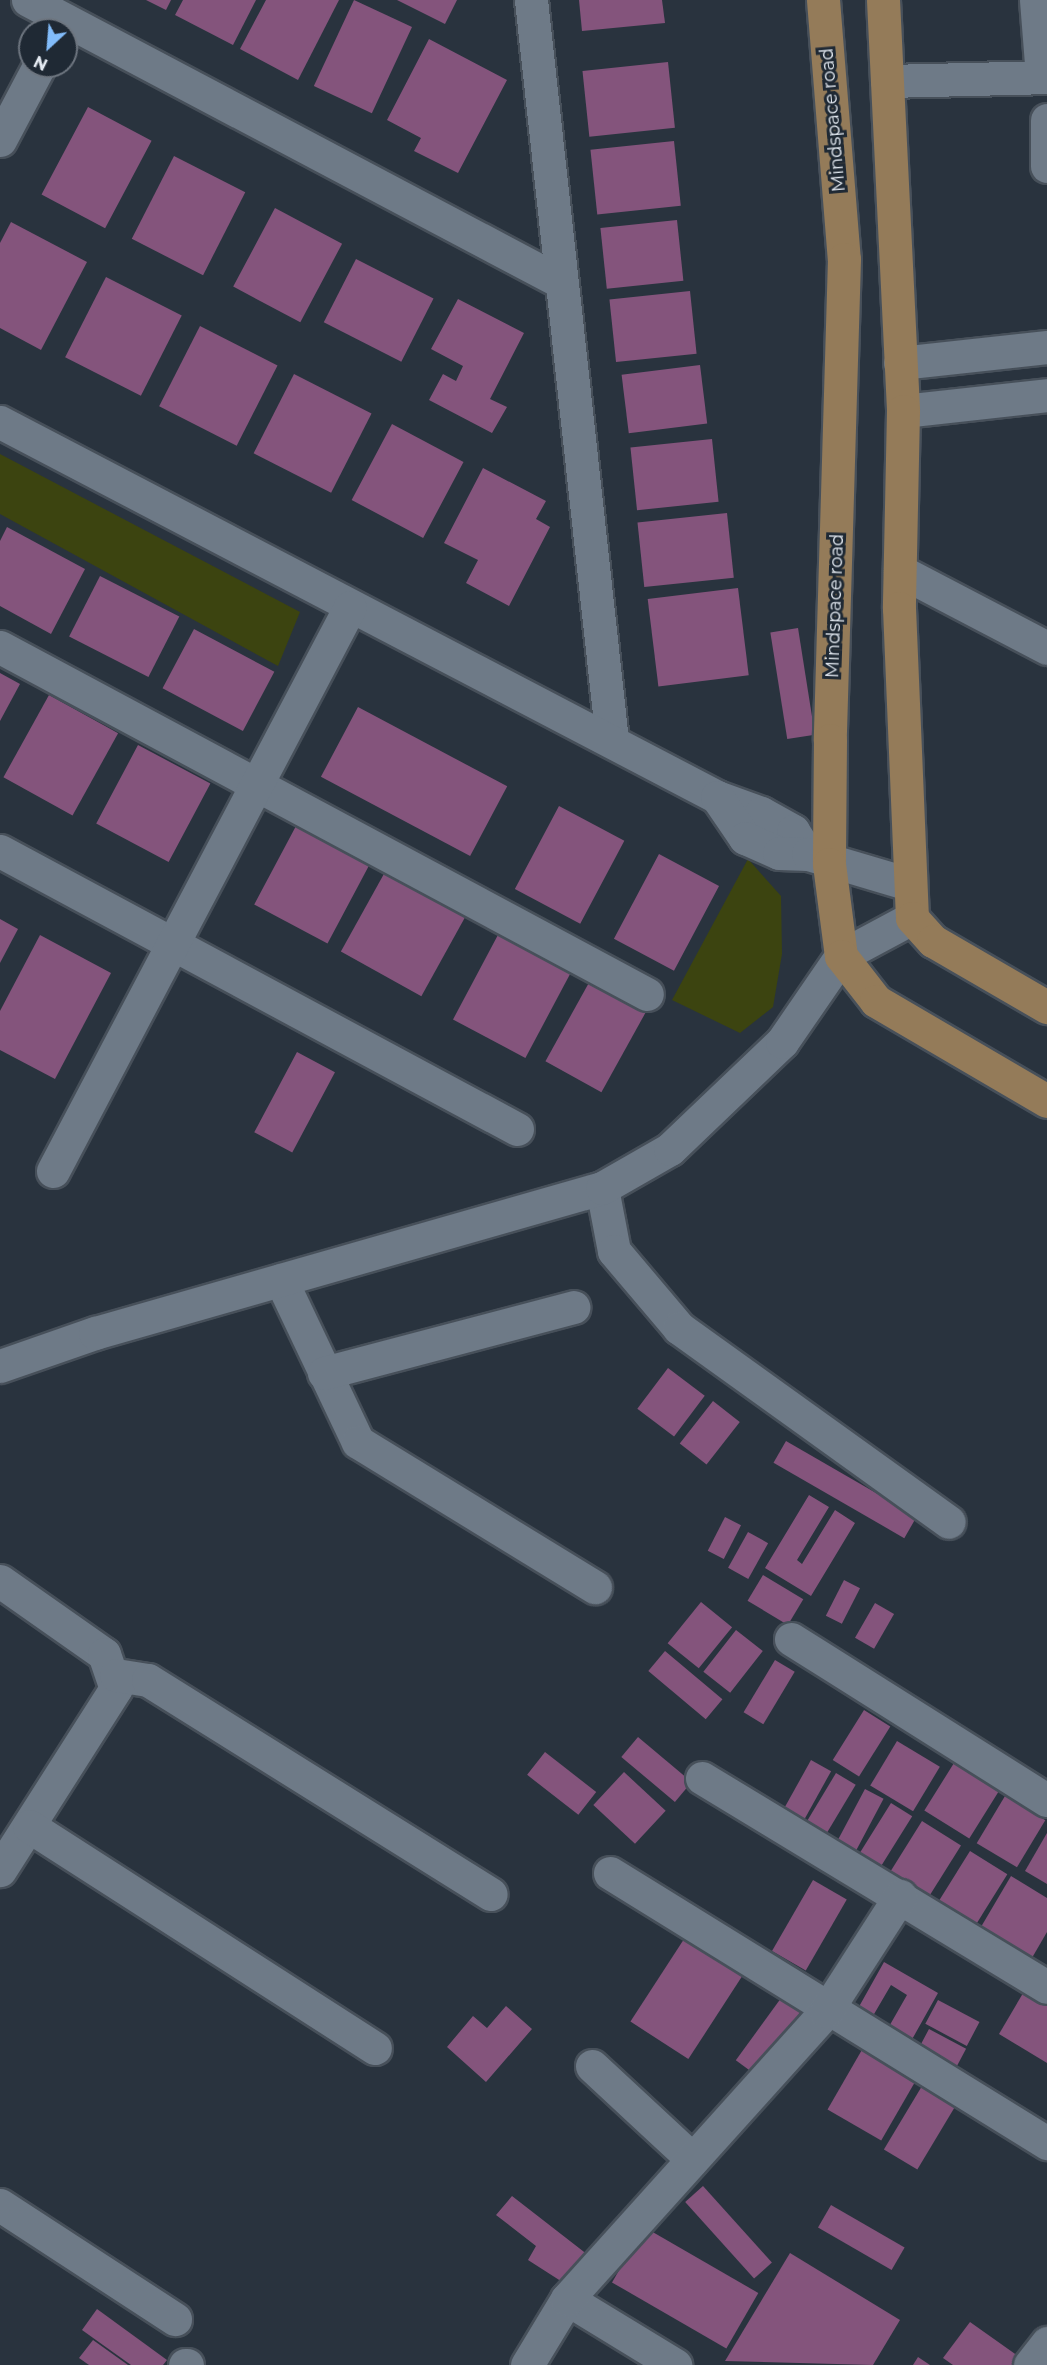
<!DOCTYPE html>
<html>
<head>
<meta charset="utf-8">
<style>
	body { margin:0 }
	#map { position:relative; width:1047px; height:2365px; overflow:hidden; background:#29333e; font-family:Montserrat,sans-serif }
	div>[style] { position:absolute }
	[style*='--x'] { left:calc(var(--x)*1px); top:calc(var(--y)*1px); width:calc(var(--w)*1px); rotate:calc(var(--a)*1deg) }
	.green>* { inset:0; background:#3c4410 }
	.building>* { inset:0; background:#84547c; transform-origin:0 0 }
	.roads { filter:drop-shadow(2px 0 #47505a) drop-shadow(-2px 0 #47505a) drop-shadow(0 2px #47505a) drop-shadow(0 -2px #47505a) }
	.minor>* { height:33px; margin:-16.5px; padding:0 16.5px; transform-origin:16.5px; border-radius:16.5px; background:#6e7a87 }
	.major>* { height:33px; margin:-16.5px; padding:0 16.5px; transform-origin:16.5px; border-radius:16.5px; background:#947b59 }
	span { translate:-50% -50%; white-space:nowrap; text-align:center; line-height:1.15; -webkit-text-stroke:6px #1f2934; paint-order:stroke }
	.street-label { font-size:18px; color:#e2e8f0 }
	.north { position:absolute; left:18px; top:18px; width:60px; height:60px; box-sizing:border-box; background:#1f2934; border:2px solid #6d757f; border-radius:50%; rotate:206deg; font-size:16px; font-weight:700; line-height:24px; text-align:center; color:#e2e8f0 }
	.north::after { content:''; display:block; margin:auto; width:21px; height:27px; background:#82bcfa; clip-path:polygon(50% 0,100% 100%,50% 72%,0 100%) }
</style>
</head>
<body>
<div id="map">
	<div class="green">
		<i style="clip-path:polygon(0 454px,300px 612px,278px 666px,0 514px)"></i>
		<i style="clip-path:polygon(748px 859px,781px 896px,782px 954px,773px 1007px,740px 1033px,672px 1000px)"></i>
	</div>
	<div class="building">
		<i style="clip-path:polygon(146px 0,171px 0,166px 10px)"></i>
		<i style="clip-path:polygon(183px 0,256px 0,233px 45px,175px 15px)"></i>
		<i style="clip-path:polygon(266px 0,339px 0,298px 80px,240px 49px)"></i>
		<i style="left:354px;top:0;width:64px;height:95px;rotate:25deg"></i>
		<i style="clip-path:polygon(397px 0,457px 0,445px 24px)"></i>
		<i style="clip-path:polygon(579px 0,662px 0,665px 23px,582px 31px)"></i>
		<i style="clip-path:polygon(429px 39px,507px 80px,458px 173px,414px 151px,421px 138px,387px 120px)"></i>
		<i style="left:668px;top:62px;width:66px;height:86px;rotate:84deg"></i>
		<i style="left:88px;top:107px;width:72px;height:99px;rotate:28deg"></i>
		<i style="left:674px;top:141px;width:65px;height:84px;rotate:84deg"></i>
		<i style="left:174px;top:156px;width:80px;height:93px;rotate:27deg"></i>
		<i style="left:275px;top:208px;width:76px;height:89px;rotate:28deg"></i>
		<i style="left:677px;top:220px;width:61px;height:77px;rotate:84deg"></i>
		<i style="clip-path:polygon(11px 222px,87px 262px,41px 350px,0 328px,0 243px)"></i>
		<i style="left:356px;top:259px;width:87px;height:71px;rotate:27deg"></i>
		<i style="left:106px;top:277px;width:85px;height:90px;rotate:27deg"></i>
		<i style="left:690px;top:291px;width:63px;height:81px;rotate:84deg"></i>
		<i style="clip-path:polygon(458px 299px,524px 333px,490px 399px,507px 407px,492px 433px,429px 400px,443px 374px,456px 381px,463px 366px,431px 349px)"></i>
		<i style="left:200px;top:326px;width:87px;height:90px;rotate:27deg"></i>
		<i style="left:700px;top:365px;width:59px;height:79px;rotate:83deg"></i>
		<i style="left:294px;top:374px;width:87px;height:89px;rotate:27deg"></i>
		<i style="left:392px;top:424px;width:81px;height:86px;rotate:28deg"></i>
		<i style="left:712px;top:439px;width:63px;height:82px;rotate:84deg"></i>
		<i style="clip-path:polygon(483px 468px,546px 501px,536px 519px,550px 527px,509px 606px,466px 583px,478px 560px,444px 543px)"></i>
		<i style="left:727px;top:513px;width:65px;height:90px;rotate:84deg"></i>
		<i style="clip-path:polygon(7px 527px,85px 569px,51px 634px,0 606px,0 541px)"></i>
		<i style="left:100px;top:576px;width:89px;height:68px;rotate:27deg"></i>
		<i style="left:738px;top:588px;width:88px;height:91px;rotate:83deg"></i>
		<i style="left:798px;top:628px;width:108px;height:28px;rotate:81deg"></i>
		<i style="left:194px;top:629px;width:91px;height:67px;rotate:28deg"></i>
		<i style="clip-path:polygon(0 673px,20px 684px,0 721px)"></i>
		<i style="left:49px;top:695px;width:79px;height:94px;rotate:29deg"></i>
		<i style="left:358px;top:707px;width:169px;height:79px;rotate:28deg"></i>
		<i style="left:138px;top:745px;width:82px;height:89px;rotate:28deg"></i>
		<i style="left:559px;top:806px;width:74px;height:94px;rotate:28deg"></i>
		<i style="left:296px;top:826px;width:83px;height:89px;rotate:28deg"></i>
		<i style="left:659px;top:854px;width:68px;height:96px;rotate:28deg"></i>
		<i style="left:385px;top:872px;width:92px;height:91px;rotate:29deg"></i>
		<i style="clip-path:polygon(0 919px,18px 929px,0 963px)"></i>
		<i style="left:499px;top:933px;width:82px;height:98px;rotate:28deg"></i>
		<i style="clip-path:polygon(40px 935px,111px 973px,55px 1079px,0 1050px,0 1011px)"></i>
		<i style="left:591px;top:979px;width:64px;height:94px;rotate:29deg"></i>
		<i style="left:297px;top:1052px;width:43px;height:91px;rotate:28deg"></i>
		<i style="left:668px;top:1368px;width:46px;height:51px;rotate:37deg"></i>
		<i style="left:713px;top:1401px;width:34px;height:54px;rotate:38deg"></i>
		<i style="left:786px;top:1441px;width:151px;height:25px;rotate:30deg"></i>
		<i style="clip-path:polygon(809px 1495px,829px 1507px,797px 1560px,802px 1564px,835px 1510px,855px 1523px,811px 1596px,765px 1568px)"></i>
		<i style="left:725px;top:1517px;width:18px;height:38px;rotate:27deg"></i>
		<i style="left:748px;top:1532px;width:23px;height:41px;rotate:29deg"></i>
		<i style="left:763px;top:1575px;width:47px;height:30px;rotate:31deg"></i>
		<i style="left:844px;top:1580px;width:18px;height:40px;rotate:27deg"></i>
		<i style="left:701px;top:1602px;width:40px;height:53px;rotate:39deg"></i>
		<i style="left:875px;top:1603px;width:22px;height:40px;rotate:30deg"></i>
		<i style="left:736px;top:1630px;width:34px;height:53px;rotate:38deg"></i>
		<i style="left:665px;top:1651px;width:75px;height:26px;rotate:40deg"></i>
		<i style="left:775px;top:1660px;width:23px;height:61px;rotate:31deg"></i>
		<i style="left:864px;top:1710px;width:31px;height:59px;rotate:32deg"></i>
		<i style="left:638px;top:1737px;width:70px;height:26px;rotate:40deg"></i>
		<i style="left:897px;top:1741px;width:50px;height:52px;rotate:31deg"></i>
		<i style="left:545px;top:1752px;width:65px;height:29px;rotate:38deg"></i>
		<i style="left:811px;top:1760px;width:23px;height:65px;rotate:29deg"></i>
		<i style="left:954px;top:1763px;width:53px;height:56px;rotate:32deg"></i>
		<i style="left:624px;top:1772px;width:57px;height:45px;rotate:43deg"></i>
		<i style="left:836px;top:1773px;width:23px;height:66px;rotate:31deg"></i>
		<i style="left:865px;top:1789px;width:21px;height:68px;rotate:28deg"></i>
		<i style="left:1005px;top:1796px;width:47px;height:55px;rotate:31deg"></i>
		<i style="left:891px;top:1803px;width:25px;height:71px;rotate:32deg"></i>
		<i style="left:922px;top:1821px;width:46px;height:61px;rotate:32deg"></i>
		<i style="clip-path:polygon(1047px 1833px,1047px 1884px,1025px 1871px)"></i>
		<i style="left:970px;top:1851px;width:44px;height:60px;rotate:32deg"></i>
		<i style="clip-path:polygon(1011px 1876px,1047px 1898px,1047px 1932px,1029px 1963px,978px 1932px)"></i>
		<i style="left:813px;top:1880px;width:39px;height:82px;rotate:30deg"></i>
		<i style="left:686px;top:1936px;width:69px;height:102px;rotate:33deg"></i>
		<i style="clip-path:polygon(884px 1962px,938px 1993px,910px 2043px,887px 2030px,907px 1995px,891px 1985px,870px 2021px,856px 2012px)"></i>
		<i style="clip-path:polygon(1029px 1983px,1047px 1994px,1047px 2063px,999px 2034px)"></i>
		<i style="left:784px;top:1994px;width:24px;height:82px;rotate:36deg"></i>
		<i style="left:938px;top:2000px;width:47px;height:27px;rotate:28deg"></i>
		<i style="clip-path:polygon(506px 2006px,532px 2029px,486px 2082px,447px 2047px,473px 2016px,487px 2028px)"></i>
		<i style="left:929px;top:2029px;width:42px;height:30px;rotate:28deg"></i>
		<i style="left:863px;top:2048px;width:62px;height:71px;rotate:30deg"></i>
		<i style="left:922px;top:2086px;width:39px;height:74px;rotate:31deg"></i>
		<i style="left:703px;top:2186px;width:103px;height:24px;rotate:48deg"></i>
		<i style="clip-path:polygon(512px 2196px,588px 2255px,567px 2285px,528px 2260px,536px 2246px,496px 2215px)"></i>
		<i style="left:831px;top:2205px;width:85px;height:26px;rotate:30deg"></i>
		<i style="left:644px;top:2227px;width:132px;height:64px;rotate:30deg"></i>
		<i style="clip-path:polygon(790px 2253px,900px 2320px,873px 2365px,725px 2361px)"></i>
		<i style="clip-path:polygon(97px 2309px,167px 2360px,163px 2365px,131px 2365px,82px 2330px)"></i>
		<i style="clip-path:polygon(970px 2322px,1021px 2358px,1015px 2365px,953px 2365px,943px 2358px)"></i>
		<i style="clip-path:polygon(93px 2340px,128px 2365px,89px 2365px,79px 2358px)"></i>
		<i style="clip-path:polygon(918px 2357px,930px 2365px,913px 2365px)"></i>
	</div>
	<div class="roads">
		<div class="minor">
			<i style="--x:28;--y:0;--w:603;--a:27.88"></i>
			<i style="--x:531;--y:0;--w:745;--a:83.76"></i>
			<i style="--x:1036;--y:0;--w:77;--a:85.5"></i>
			<i style="--x:887;--y:81;--w:160;--a:-1.4"></i>
			<i style="--x:1047;--y:120;--w:46;--a:90"></i>
			<i style="--x:0;--y:140;--w:84;--a:-62.2"></i>
			<i style="--x:900;--y:363;--w:148;--a:-6.2"></i>
			<i style="--x:903;--y:411;--w:145;--a:-6.3"></i>
			<i style="--x:0;--y:422;--w:809;--a:27.61"></i>
			<i style="--x:717;--y:797;--w:47;--a:20"></i>
			<i style="--x:761;--y:813;--w:37;--a:29"></i>
			<i style="--x:793;--y:831;--w:27;--a:57"></i>
			<i style="--x:900;--y:571;--w:166;--a:27.6"></i>
			<i style="--x:0;--y:647;--w:734;--a:28.21"></i>
			<i style="--x:717;--y:797;--w:50;--a:55.7"></i>
			<i style="--x:745;--y:838;--w:37;--a:24"></i>
			<i style="--x:779;--y:853;--w:29;--a:2"></i>
			<i style="--x:808;--y:854;--w:105;--a:16.5"></i>
			<i style="--x:0;--y:851;--w:587;--a:28.27"></i>
			<i style="--x:53;--y:1171;--w:637;--a:-62.23"></i>
			<i style="--x:602;--y:1188;--w:64;--a:79.2"></i>
			<i style="--x:614;--y:1251;--w:101;--a:49.8"></i>
			<i style="--x:679;--y:1328;--w:332;--a:35.7"></i>
			<i style="--x:281;--y:1280;--w:179;--a:64.6"></i>
			<i style="--x:358;--y:1442;--w:278;--a:31.5"></i>
			<i style="--x:0;--y:1366;--w:101;--a:-19.2"></i>
			<i style="--x:95;--y:1333;--w:527;--a:-15.96"></i>
			<i style="--x:602;--y:1188;--w:78;--a:-29.8"></i>
			<i style="--x:670;--y:1149;--w:155;--a:-43.7"></i>
			<i style="--x:782;--y:1042;--w:104;--a:-55.5"></i>
			<i style="--x:841;--y:956;--w:81;--a:-28.2"></i>
			<i style="--x:324;--y:1373;--w:258;--a:-14.8"></i>
			<i style="--x:0;--y:1581;--w:127;--a:35.1"></i>
			<i style="--x:104;--y:1654;--w:36;--a:71"></i>
			<i style="--x:116;--y:1688;--w:216;--a:122.5"></i>
			<i style="--x:791;--y:1639;--w:302;--a:32.2"></i>
			<i style="--x:116;--y:1675;--w:32;--a:9"></i>
			<i style="--x:148;--y:1680;--w:404;--a:32"></i>
			<i style="--x:702;--y:1778;--w:403;--a:31.2"></i>
			<i style="--x:29;--y:1826;--w:411;--a:32.7"></i>
			<i style="--x:610;--y:1873;--w:514;--a:31.71"></i>
			<i style="--x:592;--y:2066;--w:137;--a:42.9"></i>
			<i style="--x:0;--y:2205;--w:209;--a:33.1"></i>
			<i style="--x:567;--y:2299;--w:127;--a:31.4"></i>
			<i style="--x:185;--y:2365;--w:2;--a:0"></i>
			<i style="--x:527;--y:2365;--w:77;--a:-58.8"></i>
			<i style="--x:567;--y:2299;--w:387;--a:-48"></i>
			<i style="--x:826;--y:2011;--w:137;--a:-57.2"></i>
			<i style="--x:1030;--y:2365;--w:28;--a:-52"></i>
		</div>
		<div class="major">
			<i style="--x:823;--y:0;--w:260;--a:85.4"></i>
			<i style="--x:844;--y:259;--w:481;--a:91.7"></i>
			<i style="--x:830;--y:740;--w:124;--a:90.5"></i>
			<i style="--x:829;--y:864;--w:93;--a:82.6"></i>
			<i style="--x:841;--y:956;--w:57;--a:52.1"></i>
			<i style="--x:876;--y:1001;--w:198;--a:30.3"></i>
			<i style="--x:883;--y:0;--w:411;--a:87.2"></i>
			<i style="--x:903;--y:411;--w:197;--a:91.2"></i>
			<i style="--x:899;--y:608;--w:310;--a:87.6"></i>
			<i style="--x:912;--y:918;--w:31;--a:48"></i>
			<i style="--x:933;--y:941;--w:132;--a:30.1"></i>
		</div>
	</div>
	<div class="street-label">
		<span style="left:833px;top:120px;rotate:-95deg">Mindspace road</span>
		<span style="left:835px;top:606px;rotate:-88deg">Mindspace road</span>
	</div>
	<div class="north">N</div>
</div>
</body>
</html>
